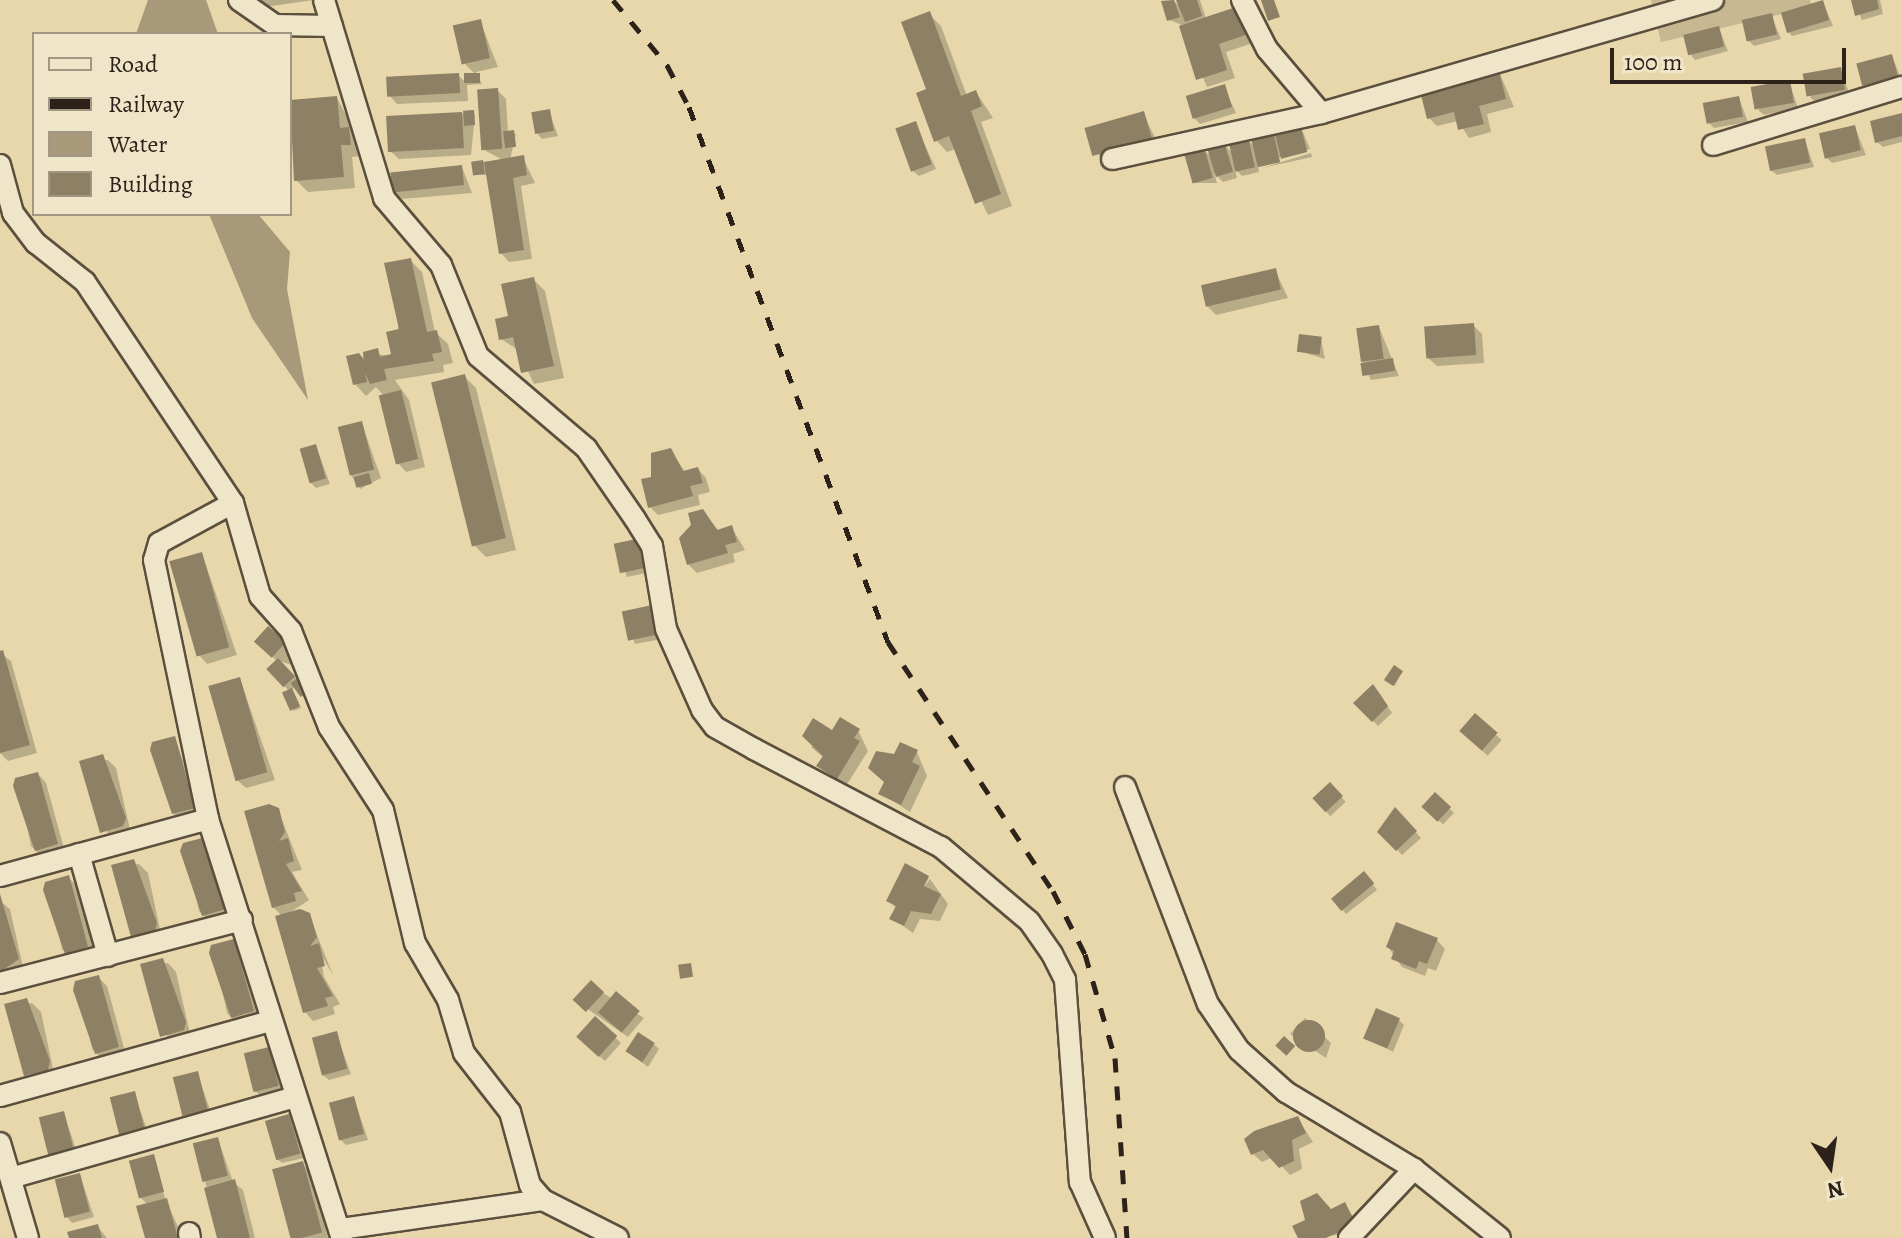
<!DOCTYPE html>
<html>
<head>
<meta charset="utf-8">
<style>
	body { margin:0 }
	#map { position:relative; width:1902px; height:1238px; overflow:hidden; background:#e7d7ab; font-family:Alegreya,serif }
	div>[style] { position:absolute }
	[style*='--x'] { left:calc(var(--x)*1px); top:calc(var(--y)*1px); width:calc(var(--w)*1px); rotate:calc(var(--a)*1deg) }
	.green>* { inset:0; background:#c7b892 }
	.water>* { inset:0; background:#a7997a }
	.shadow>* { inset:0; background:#0003; transform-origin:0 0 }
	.building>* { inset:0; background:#8d8065; transform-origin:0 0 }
	.round { border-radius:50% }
	.roads { filter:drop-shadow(2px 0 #5b4f3e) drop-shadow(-2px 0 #5b4f3e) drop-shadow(0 2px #5b4f3e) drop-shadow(0 -2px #5b4f3e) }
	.minor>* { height:20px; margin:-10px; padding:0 10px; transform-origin:10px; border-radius:10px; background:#efe5c8 }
	.rail>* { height:5px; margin-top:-2.5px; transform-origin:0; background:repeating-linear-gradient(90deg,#2c221a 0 14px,transparent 0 28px) }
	span { translate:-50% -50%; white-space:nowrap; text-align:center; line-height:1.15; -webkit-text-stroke:8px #efe5c8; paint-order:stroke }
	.legend { position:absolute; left:32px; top:32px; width:260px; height:184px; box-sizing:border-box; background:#efe5c8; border:2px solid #a19782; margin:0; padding:10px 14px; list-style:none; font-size:24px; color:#2c221a }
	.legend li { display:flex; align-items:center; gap:16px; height:40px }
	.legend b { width:40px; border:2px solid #a19782 }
	.north { position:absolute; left:1790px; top:1126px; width:80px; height:80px; -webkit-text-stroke:6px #efe5c8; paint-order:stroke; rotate:167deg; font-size:22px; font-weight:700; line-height:32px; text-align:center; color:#2c221a }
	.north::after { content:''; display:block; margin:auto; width:28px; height:36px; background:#2c221a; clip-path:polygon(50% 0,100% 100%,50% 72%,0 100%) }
	.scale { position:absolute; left:1610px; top:48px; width:236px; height:36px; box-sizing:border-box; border:4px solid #2c221a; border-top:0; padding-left:10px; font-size:24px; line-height:28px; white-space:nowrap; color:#2c221a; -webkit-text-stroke:6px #efe5c8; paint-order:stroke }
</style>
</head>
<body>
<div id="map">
	<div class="green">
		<i style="clip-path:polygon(1651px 0,1810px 0,1812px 7px,1661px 42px)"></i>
	</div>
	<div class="water">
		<i style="clip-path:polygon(148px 0,206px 0,218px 34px,136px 34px)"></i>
		<i style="clip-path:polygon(209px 214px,258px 214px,290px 252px,287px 289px,308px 400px,252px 318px)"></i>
	</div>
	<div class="shadow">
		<i style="clip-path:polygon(250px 0,314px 0,258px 8px)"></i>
		<i style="clip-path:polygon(1173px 0,1181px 8px,1178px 0,1200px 0,1206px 19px,1265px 39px,1226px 52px,1235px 78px,1207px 87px,1180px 24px,1169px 20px,1163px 3px)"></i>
		<i style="clip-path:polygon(1853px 0,1880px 0,1883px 14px,1862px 20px)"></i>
		<i style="clip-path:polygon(1823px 2px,1833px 26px,1792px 36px,1787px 31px)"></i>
		<i style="clip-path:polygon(929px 14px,941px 26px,967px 96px,976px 92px,993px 118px,981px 122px,1012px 206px,988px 215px,956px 149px,947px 152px,936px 140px)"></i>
		<i style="clip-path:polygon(1771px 15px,1781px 39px,1754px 46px,1749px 41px)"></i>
		<i style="clip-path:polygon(480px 21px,498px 67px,476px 72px,482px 84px,467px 85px,468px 101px,397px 104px,389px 95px,458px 75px,466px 83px,476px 75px,465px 64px)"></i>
		<i style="clip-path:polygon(1719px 28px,1728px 51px,1695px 60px,1690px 54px)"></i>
		<i style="clip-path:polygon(1892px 56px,1902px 81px,1868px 90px,1863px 84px)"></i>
		<i style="clip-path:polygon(1498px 69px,1514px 107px,1487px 114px,1491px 132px,1469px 138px,1458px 121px,1437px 126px,1429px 118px)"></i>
		<i style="clip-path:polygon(1840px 69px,1850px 95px,1815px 102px,1810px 97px)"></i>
		<i style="clip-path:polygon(1789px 82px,1798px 108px,1764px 115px,1758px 110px)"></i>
		<i style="clip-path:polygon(1224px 87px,1236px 113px,1200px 124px,1195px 119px)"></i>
		<i style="clip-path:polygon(497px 90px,506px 99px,508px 133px,516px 134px,510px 160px,523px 158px,535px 183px,521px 186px,532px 259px,509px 262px,501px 253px,488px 175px,475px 175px,482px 162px,505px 161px,484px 150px)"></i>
		<i style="clip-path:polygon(337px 98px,360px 141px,362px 156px,352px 157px,355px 188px,308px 192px,296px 180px,290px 102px)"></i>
		<i style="clip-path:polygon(1739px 98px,1748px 122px,1714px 128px,1709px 123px)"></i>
		<i style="clip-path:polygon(549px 111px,558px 136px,542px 139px,537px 133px)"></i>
		<i style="clip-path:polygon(1143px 113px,1160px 148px,1104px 165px,1087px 130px)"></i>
		<i style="clip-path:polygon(461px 114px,475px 114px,471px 155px,399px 159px,390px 151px)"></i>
		<i style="clip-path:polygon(1902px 115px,1902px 142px,1883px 147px,1877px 142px)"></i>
		<i style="clip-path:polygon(915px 124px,936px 169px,919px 176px,913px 171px)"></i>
		<i style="clip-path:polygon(1300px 125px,1310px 149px,1257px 163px,1259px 172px,1242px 176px,1235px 169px,1237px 178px,1223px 182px,1214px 173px,1217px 183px,1194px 183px,1204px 150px,1212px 158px,1224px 144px,1233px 154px,1247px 139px,1255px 147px,1253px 137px)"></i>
		<i style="clip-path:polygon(1855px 127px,1866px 155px,1832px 163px,1827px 158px)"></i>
		<i style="clip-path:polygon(1805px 140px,1814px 167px,1777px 175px,1771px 170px)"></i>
		<i style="clip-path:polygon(1311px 153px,1312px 157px,1262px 168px)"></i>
		<i style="clip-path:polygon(462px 167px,472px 193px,402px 199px,393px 190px)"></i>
		<i style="clip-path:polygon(410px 260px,422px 272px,435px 332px,448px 344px,453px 363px,443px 365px,444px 372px,395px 380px,409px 400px,425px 467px,406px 472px,398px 463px,384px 396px,376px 387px,366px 396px,355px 384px,364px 353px,393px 356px)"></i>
		<i style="clip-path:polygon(1275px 270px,1288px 298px,1216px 315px,1207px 306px)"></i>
		<i style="clip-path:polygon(533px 279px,545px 291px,564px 378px,534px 384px,518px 350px,501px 339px)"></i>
		<i style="clip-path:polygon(1473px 325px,1482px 334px,1484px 363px,1437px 366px,1428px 358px)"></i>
		<i style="clip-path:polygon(1379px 327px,1399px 376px,1371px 380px,1362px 361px)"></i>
		<i style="clip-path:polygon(1321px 339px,1325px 359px,1299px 351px)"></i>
		<i style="clip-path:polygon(464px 376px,476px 388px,516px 550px,486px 557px,474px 545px)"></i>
		<i style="clip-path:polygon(362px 424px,381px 478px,360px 489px,351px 475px)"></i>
		<i style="clip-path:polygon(316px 446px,330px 484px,316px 488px,310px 482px)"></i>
		<i style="clip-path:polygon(670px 450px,686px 473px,698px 469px,706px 478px,710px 492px,698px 495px,700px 505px,658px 515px,650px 507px,652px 478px)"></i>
		<i style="clip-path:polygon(703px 511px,719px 531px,732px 528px,745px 550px,733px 554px,735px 562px,697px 573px,688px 564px)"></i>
		<i style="clip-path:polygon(616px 546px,656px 571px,627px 577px)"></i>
		<i style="clip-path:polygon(202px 554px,237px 655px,207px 664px,199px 655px)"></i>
		<i style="clip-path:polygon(624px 612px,667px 638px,635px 644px)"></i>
		<i style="clip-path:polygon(268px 629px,299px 656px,292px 665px,279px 661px,312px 692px,304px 698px,296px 686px,291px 690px,301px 708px,293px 711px,290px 692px,268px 669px,277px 661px,256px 642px)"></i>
		<i style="clip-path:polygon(0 653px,11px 661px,37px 753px,8px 761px,0 753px)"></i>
		<i style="clip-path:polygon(1401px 673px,1395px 686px,1388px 682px)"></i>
		<i style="clip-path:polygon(240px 679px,275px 780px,246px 788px,237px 780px)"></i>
		<i style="clip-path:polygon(1378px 691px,1392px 713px,1378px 726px,1356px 703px)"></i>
		<i style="left:1475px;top:716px;width:36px;height:21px;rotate:42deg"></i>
		<i style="clip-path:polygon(858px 730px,868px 751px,846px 786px,819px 766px,824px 758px,811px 747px,833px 732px)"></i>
		<i style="clip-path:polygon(175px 738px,203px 816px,182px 822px,173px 813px)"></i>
		<i style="clip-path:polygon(917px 752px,927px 776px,910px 812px,881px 793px,895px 757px)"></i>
		<i style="clip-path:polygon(108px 760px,116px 768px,131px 834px,110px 840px,82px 762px)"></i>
		<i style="clip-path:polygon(38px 774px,46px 783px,65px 852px,40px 855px,31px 846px,17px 780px)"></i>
		<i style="left:1330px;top:785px;width:23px;height:21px;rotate:47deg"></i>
		<i style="left:1435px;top:795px;width:26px;height:16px;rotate:43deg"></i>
		<i style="clip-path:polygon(278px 810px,302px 870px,292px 872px,309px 900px,283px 917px,273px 907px)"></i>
		<i style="clip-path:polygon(1396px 810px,1421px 838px,1402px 855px,1380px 832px)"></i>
		<i style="clip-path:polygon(185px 845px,214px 848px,233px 917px,208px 920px,199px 911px)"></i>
		<i style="clip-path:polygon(139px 864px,148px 873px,162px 939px,142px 945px,114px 867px)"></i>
		<i style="clip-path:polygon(906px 866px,929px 878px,918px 894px,930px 879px,948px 904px,940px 921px,920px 919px,913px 933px,892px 918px,897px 909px,888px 900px)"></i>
		<i style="clip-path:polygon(68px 877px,77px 886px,96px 955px,70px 958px,62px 949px,47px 883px)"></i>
		<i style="clip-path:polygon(1369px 879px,1377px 890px,1346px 914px,1341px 908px)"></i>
		<i style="clip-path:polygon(0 901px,10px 909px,25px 976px,0 977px)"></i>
		<i style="clip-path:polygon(309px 915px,333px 975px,320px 953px,324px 977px,340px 1004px,333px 1007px,335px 1014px,313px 1021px,305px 1012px)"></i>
		<i style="clip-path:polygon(1437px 940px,1445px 949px,1436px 971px,1428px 968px,1425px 976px,1402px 967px,1388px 947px)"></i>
		<i style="clip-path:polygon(234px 941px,242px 950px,261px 1019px,236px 1022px,227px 1013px,213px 947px)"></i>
		<i style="clip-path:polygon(168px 963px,176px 972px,191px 1038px,170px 1044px,142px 966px)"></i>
		<i style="clip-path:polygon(98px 977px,107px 986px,126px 1055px,101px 1058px,92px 1049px,78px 983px)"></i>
		<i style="clip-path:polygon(603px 993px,644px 1018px,628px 1037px,576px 1001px)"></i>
		<i style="clip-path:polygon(32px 1003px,41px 1012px,55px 1078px,35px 1084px,7px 1006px)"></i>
		<i style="clip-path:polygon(1305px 1018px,1331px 1043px,1326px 1058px,1290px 1034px)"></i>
		<i style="clip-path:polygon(595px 1019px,621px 1043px,605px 1061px,584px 1043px)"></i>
		<i style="clip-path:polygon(1399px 1020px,1404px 1025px,1393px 1052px,1366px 1037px)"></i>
		<i style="clip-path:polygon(336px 1033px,351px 1074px,329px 1080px,323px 1075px)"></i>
		<i style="clip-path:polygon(654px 1044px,659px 1049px,648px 1067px,628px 1052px)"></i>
		<i style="clip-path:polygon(269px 1050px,283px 1091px,262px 1097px,256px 1092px)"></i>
		<i style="clip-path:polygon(197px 1073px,212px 1115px,190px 1120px,185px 1115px)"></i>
		<i style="clip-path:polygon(134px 1093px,149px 1135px,127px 1140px,122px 1135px)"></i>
		<i style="clip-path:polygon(354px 1098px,368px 1140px,346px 1145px,341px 1140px)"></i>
		<i style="clip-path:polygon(64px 1114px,78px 1155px,57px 1161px,51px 1155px)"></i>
		<i style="clip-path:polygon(289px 1116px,304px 1158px,282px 1163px,276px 1158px)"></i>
		<i style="clip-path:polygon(1298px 1119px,1313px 1142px,1299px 1149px,1302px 1169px,1290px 1175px,1273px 1157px,1262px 1162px,1253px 1154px)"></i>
		<i style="clip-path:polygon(218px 1139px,233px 1182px,243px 1190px,255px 1238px,219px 1238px,205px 1181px)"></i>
		<i style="clip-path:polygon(153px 1156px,165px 1198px,183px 1238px,147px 1238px,148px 1205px,141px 1198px)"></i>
		<i style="clip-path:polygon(302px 1164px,311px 1172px,328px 1238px,292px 1238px,274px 1171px)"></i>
		<i style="clip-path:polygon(80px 1175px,94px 1217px,72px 1223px,67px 1217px)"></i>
		<i style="clip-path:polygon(1345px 1205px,1363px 1233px,1300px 1238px,1331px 1211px)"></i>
		<i style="clip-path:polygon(97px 1226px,107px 1238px,71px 1238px)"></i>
	</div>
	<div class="building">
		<i style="clip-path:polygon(1174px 0,1180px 17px,1167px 21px,1161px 1px)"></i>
		<i style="clip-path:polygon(1176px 0,1197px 0,1202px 16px,1185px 22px)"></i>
		<i style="clip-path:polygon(1261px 0,1274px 0,1280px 17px,1268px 21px)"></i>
		<i style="left:1823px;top:0;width:21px;height:44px;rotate:73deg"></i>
		<i style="clip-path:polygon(1851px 0,1877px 0,1879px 9px,1855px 16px)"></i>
		<i style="clip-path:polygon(1248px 3px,1257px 31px,1219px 44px,1227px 70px,1196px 80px,1179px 26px)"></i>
		<i style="clip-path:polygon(930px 11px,961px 96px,976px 90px,982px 106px,971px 111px,1001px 194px,975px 204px,949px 136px,934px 142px,916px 93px,926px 89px,901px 22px)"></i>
		<i style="left:1772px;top:13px;width:22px;height:31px;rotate:77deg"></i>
		<i style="left:481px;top:19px;width:40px;height:29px;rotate:77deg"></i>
		<i style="left:1719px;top:26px;width:21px;height:37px;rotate:76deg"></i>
		<i style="left:1892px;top:54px;width:23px;height:37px;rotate:75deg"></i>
		<i style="clip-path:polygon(1498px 67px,1506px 99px,1479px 106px,1484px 124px,1458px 130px,1454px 112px,1427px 119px,1419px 87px)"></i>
		<i style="left:1841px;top:67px;width:23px;height:39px;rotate:80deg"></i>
		<i style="left:459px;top:73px;width:20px;height:73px;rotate:87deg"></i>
		<i style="left:480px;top:73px;width:10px;height:16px;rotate:90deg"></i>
		<i style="left:1790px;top:80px;width:23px;height:40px;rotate:80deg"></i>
		<i style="left:1225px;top:84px;width:24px;height:41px;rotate:73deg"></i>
		<i style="left:498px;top:88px;width:61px;height:21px;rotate:86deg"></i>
		<i style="clip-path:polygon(337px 96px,340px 128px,349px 127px,351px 145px,341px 145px,344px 177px,294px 181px,290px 100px)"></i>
		<i style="left:1739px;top:96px;width:21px;height:37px;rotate:79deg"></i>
		<i style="left:550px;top:109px;width:22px;height:19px;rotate:80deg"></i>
		<i style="left:474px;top:110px;width:15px;height:11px;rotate:86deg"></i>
		<i style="left:1144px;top:111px;width:29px;height:62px;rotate:74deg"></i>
		<i style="left:462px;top:112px;width:36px;height:76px;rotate:87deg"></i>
		<i style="clip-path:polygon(1902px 113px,1902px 136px,1875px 143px,1870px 121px)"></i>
		<i style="left:916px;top:121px;width:46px;height:22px;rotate:70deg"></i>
		<i style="left:1300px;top:123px;width:30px;height:27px;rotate:76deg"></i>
		<i style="left:1855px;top:125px;width:26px;height:37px;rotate:77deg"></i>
		<i style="left:514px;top:130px;width:17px;height:11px;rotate:83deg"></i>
		<i style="left:1273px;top:131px;width:32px;height:23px;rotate:77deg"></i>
		<i style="left:1248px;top:137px;width:31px;height:20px;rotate:77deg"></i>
		<i style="left:1805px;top:138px;width:25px;height:41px;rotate:78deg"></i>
		<i style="left:1224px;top:142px;width:31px;height:18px;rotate:73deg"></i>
		<i style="left:1204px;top:147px;width:32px;height:21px;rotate:74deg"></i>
		<i style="clip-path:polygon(524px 155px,527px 175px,513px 178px,524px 250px,499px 254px,484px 162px)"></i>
		<i style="left:483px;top:160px;width:14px;height:12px;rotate:82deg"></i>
		<i style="left:462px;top:165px;width:20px;height:72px;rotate:84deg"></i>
		<i style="clip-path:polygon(411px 258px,427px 332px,437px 330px,442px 352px,432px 354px,434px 361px,384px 369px,387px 380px,370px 384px,365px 373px,367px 382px,353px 385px,346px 356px,359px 353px,364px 360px,363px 352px,378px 348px,380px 357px,391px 354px,386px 332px,399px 329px,384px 263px)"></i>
		<i style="left:1276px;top:268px;width:22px;height:77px;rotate:77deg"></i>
		<i style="clip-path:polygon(534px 277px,554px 366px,521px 373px,513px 337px,499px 340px,495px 319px,508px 316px,501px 284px)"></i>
		<i style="left:1474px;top:323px;width:32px;height:50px;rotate:86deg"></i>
		<i style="left:1379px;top:325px;width:34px;height:23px;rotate:82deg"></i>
		<i style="left:1299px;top:334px;width:23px;height:18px;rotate:7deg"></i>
		<i style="left:1393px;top:358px;width:13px;height:33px;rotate:81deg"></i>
		<i style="left:465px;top:374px;width:169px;height:35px;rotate:76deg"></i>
		<i style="left:401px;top:390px;width:71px;height:23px;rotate:76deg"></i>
		<i style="left:362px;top:421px;width:50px;height:25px;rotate:76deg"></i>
		<i style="left:316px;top:444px;width:36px;height:17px;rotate:74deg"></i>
		<i style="clip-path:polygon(671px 448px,683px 471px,698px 467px,703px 483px,690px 486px,693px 496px,648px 508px,641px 479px,651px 477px,651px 453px)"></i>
		<i style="left:369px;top:473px;width:11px;height:16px;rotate:75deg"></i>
		<i style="clip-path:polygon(703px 509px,717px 530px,732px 525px,737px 542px,725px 545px,728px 553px,687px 565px,679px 538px,691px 525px,688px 513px)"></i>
		<i style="left:646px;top:537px;width:30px;height:33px;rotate:78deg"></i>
		<i style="left:202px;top:552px;width:99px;height:34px;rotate:74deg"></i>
		<i style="left:657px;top:604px;width:30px;height:36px;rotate:78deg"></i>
		<i style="left:268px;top:626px;width:24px;height:21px;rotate:42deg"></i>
		<i style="clip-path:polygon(3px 650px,30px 745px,0 753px,0 651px)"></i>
		<i style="left:278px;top:658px;width:25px;height:16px;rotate:47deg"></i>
		<i style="left:1394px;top:665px;width:11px;height:18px;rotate:34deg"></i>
		<i style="left:302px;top:675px;width:17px;height:14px;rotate:54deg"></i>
		<i style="left:240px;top:677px;width:99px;height:33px;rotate:74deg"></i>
		<i style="clip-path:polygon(1373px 684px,1388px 706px,1372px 722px,1353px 703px)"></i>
		<i style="left:292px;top:688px;width:20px;height:11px;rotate:66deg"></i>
		<i style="left:1475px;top:713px;width:30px;height:24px;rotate:41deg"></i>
		<i style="clip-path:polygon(840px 717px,860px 729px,854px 738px,860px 741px,837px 779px,816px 766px,823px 756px,802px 736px,813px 718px,832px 730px)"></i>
		<i style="clip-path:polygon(175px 736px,195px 808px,172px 814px,150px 750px,152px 742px)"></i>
		<i style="clip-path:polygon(900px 742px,918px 750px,912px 762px,920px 766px,901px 805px,878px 794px,884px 782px,868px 768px,876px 751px,894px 754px)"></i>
		<i style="clip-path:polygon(103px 754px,126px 818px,123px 826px,100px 833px,79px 761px)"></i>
		<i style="clip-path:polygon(38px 772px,58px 844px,35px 851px,13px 786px,15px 778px)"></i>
		<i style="left:1330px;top:782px;width:19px;height:24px;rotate:47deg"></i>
		<i style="left:1435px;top:792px;width:22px;height:20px;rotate:43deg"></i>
		<i style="clip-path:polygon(269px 804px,279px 808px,285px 832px,279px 841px,288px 838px,294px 861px,286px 864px,302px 891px,294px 893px,296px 901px,272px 908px,244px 811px)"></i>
		<i style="clip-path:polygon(1395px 807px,1417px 831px,1396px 851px,1377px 832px)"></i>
		<i style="clip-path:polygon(206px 837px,226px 909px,202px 916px,180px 851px,183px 843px)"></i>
		<i style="clip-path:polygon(134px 859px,157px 923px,155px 931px,131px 937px,111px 865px)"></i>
		<i style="clip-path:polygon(905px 863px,929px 876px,924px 886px,941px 894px,931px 914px,911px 911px,904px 926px,889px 919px,896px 906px,886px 901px)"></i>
		<i style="left:1364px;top:871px;width:16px;height:43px;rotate:50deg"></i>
		<i style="clip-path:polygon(69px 875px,88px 947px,65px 954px,43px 890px,45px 882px)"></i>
		<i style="clip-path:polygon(0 894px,19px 959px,0 972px)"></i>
		<i style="clip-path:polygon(300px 909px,310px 913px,317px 937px,310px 946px,319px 943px,325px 966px,317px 968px,333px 996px,325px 998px,328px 1006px,303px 1013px,275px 916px)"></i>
		<i style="clip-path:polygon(1396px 922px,1438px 938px,1427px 964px,1419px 961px,1416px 969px,1391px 959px,1394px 951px,1386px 947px)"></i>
		<i style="clip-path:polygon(234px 939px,254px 1011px,231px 1018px,209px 953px,211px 945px)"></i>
		<i style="clip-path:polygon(163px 958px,186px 1022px,184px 1030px,160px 1037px,140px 964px)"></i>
		<i style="left:691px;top:963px;width:14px;height:13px;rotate:82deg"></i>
		<i style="clip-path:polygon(99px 975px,119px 1047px,95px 1054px,73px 990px,75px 981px)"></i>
		<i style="left:591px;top:980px;width:18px;height:27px;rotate:43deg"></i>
		<i style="left:616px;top:991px;width:31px;height:28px;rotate:40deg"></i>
		<i style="clip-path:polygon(27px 998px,50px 1061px,48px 1070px,24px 1076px,4px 1004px)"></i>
		<i style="left:1376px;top:1008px;width:26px;height:33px;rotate:23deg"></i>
		<i style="left:595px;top:1016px;width:30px;height:28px;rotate:42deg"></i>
		<i class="round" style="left:1293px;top:1020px;width:32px;height:32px"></i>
		<i style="left:337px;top:1031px;width:39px;height:26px;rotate:75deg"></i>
		<i style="left:638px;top:1032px;width:20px;height:23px;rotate:33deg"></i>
		<i style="left:1284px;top:1036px;width:15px;height:13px;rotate:42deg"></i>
		<i style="left:269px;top:1047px;width:40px;height:26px;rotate:76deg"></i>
		<i style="left:198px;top:1071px;width:40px;height:26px;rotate:76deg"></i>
		<i style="left:135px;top:1091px;width:40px;height:26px;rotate:76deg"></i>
		<i style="left:354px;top:1096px;width:39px;height:26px;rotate:75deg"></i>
		<i style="left:64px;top:1111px;width:40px;height:26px;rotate:76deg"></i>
		<i style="left:289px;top:1114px;width:41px;height:25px;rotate:74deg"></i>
		<i style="clip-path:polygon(1298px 1116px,1306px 1133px,1292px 1140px,1294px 1161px,1279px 1168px,1263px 1150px,1251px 1155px,1244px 1139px,1254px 1131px)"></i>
		<i style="left:218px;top:1137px;width:40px;height:26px;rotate:76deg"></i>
		<i style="left:154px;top:1154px;width:39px;height:26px;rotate:75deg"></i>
		<i style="left:303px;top:1161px;width:74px;height:32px;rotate:75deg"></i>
		<i style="left:80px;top:1173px;width:40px;height:26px;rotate:76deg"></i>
		<i style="clip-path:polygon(235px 1179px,250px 1238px,217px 1238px,204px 1188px)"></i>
		<i style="clip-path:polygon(1317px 1193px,1331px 1209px,1345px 1202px,1356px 1224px,1326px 1238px,1298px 1238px,1292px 1226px,1305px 1220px,1300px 1201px)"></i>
		<i style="clip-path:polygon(167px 1198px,178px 1238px,145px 1238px,136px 1206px)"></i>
		<i style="clip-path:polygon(98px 1224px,102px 1238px,69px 1238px,67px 1232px)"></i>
	</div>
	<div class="roads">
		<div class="minor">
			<i style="--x:239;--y:0;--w:44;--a:34.8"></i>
			<i style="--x:275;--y:25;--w:57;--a:1"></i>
			<i style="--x:324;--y:0;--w:207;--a:73.1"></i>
			<i style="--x:384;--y:198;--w:88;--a:49.6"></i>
			<i style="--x:441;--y:265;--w:98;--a:67.9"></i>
			<i style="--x:478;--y:356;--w:142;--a:40.4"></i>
			<i style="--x:586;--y:448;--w:86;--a:55.4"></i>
			<i style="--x:635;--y:519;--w:32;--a:58"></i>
			<i style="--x:652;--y:546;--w:84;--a:80.4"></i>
			<i style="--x:666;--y:629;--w:89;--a:66"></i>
			<i style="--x:702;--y:710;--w:21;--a:53"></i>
			<i style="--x:715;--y:727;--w:45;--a:29.4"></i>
			<i style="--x:754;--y:749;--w:211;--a:27.7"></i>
			<i style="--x:941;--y:847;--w:115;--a:40.1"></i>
			<i style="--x:1029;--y:921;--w:40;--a:55.1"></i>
			<i style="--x:1052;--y:954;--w:29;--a:63"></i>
			<i style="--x:1065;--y:980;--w:203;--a:85.8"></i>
			<i style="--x:1080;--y:1182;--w:61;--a:65.9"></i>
			<i style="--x:1242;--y:0;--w:55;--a:63"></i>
			<i style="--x:1267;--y:49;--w:84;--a:49.8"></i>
			<i style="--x:1713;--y:145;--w:198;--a:-17.1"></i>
			<i style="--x:1112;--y:159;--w:214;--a:-12.4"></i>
			<i style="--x:1321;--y:113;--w:408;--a:-16.1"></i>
			<i style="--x:0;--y:165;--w:50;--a:74.8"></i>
			<i style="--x:13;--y:213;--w:38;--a:53"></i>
			<i style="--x:36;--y:243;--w:63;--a:38.5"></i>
			<i style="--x:85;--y:282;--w:266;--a:56.2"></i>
			<i style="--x:233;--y:503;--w:97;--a:73.8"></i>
			<i style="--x:260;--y:596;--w:47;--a:48.5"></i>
			<i style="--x:291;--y:631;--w:103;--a:68.4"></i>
			<i style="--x:329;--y:727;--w:99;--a:57"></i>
			<i style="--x:383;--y:810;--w:137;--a:76.5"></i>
			<i style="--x:415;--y:943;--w:66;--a:59.9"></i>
			<i style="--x:448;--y:1000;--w:55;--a:73.2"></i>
			<i style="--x:464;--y:1053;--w:75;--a:52.1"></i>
			<i style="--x:510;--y:1112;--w:76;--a:74.7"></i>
			<i style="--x:530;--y:1185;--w:20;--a:49"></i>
			<i style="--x:543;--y:1200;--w:84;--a:26.9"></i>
			<i style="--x:233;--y:503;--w:84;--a:151.6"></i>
			<i style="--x:159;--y:543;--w:18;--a:106"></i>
			<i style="--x:154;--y:560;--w:265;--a:78.2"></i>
			<i style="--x:208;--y:819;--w:440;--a:72.3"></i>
			<i style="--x:1125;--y:787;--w:232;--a:69.1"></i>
			<i style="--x:1208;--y:1004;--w:55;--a:56"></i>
			<i style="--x:1239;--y:1050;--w:63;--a:41.8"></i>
			<i style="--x:1286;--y:1092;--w:149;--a:31"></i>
			<i style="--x:79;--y:854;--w:106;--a:74.1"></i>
			<i style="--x:0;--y:876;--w:216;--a:-15.3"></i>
			<i style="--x:0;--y:983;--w:250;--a:-14.6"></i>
			<i style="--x:0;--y:1096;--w:281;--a:-15.5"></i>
			<i style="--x:0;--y:1143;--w:99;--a:73.6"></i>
			<i style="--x:11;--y:1178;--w:296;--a:-15.9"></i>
			<i style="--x:341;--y:1229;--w:204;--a:-8.2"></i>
			<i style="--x:189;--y:1233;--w:5;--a:79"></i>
			<i style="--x:1349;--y:1238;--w:95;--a:-46.7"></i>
			<i style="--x:1414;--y:1169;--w:110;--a:38.7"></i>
		</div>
	</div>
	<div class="rail">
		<i style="--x:613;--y:0;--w:85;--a:50.3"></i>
		<i style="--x:667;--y:65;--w:47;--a:62.4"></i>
		<i style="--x:689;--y:107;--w:571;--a:69.6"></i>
		<i style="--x:888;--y:642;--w:299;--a:56.5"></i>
		<i style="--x:1053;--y:891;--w:71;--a:63.1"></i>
		<i style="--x:1085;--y:954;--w:108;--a:73.9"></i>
		<i style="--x:1115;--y:1058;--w:180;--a:86.2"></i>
	</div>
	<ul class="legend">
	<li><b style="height:10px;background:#efe5c8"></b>Road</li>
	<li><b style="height:10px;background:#2c221a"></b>Railway</li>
	<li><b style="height:22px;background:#a7997a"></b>Water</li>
	<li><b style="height:22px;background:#8d8065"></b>Building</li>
	</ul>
	<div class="north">N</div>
	<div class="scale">100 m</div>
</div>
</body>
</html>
